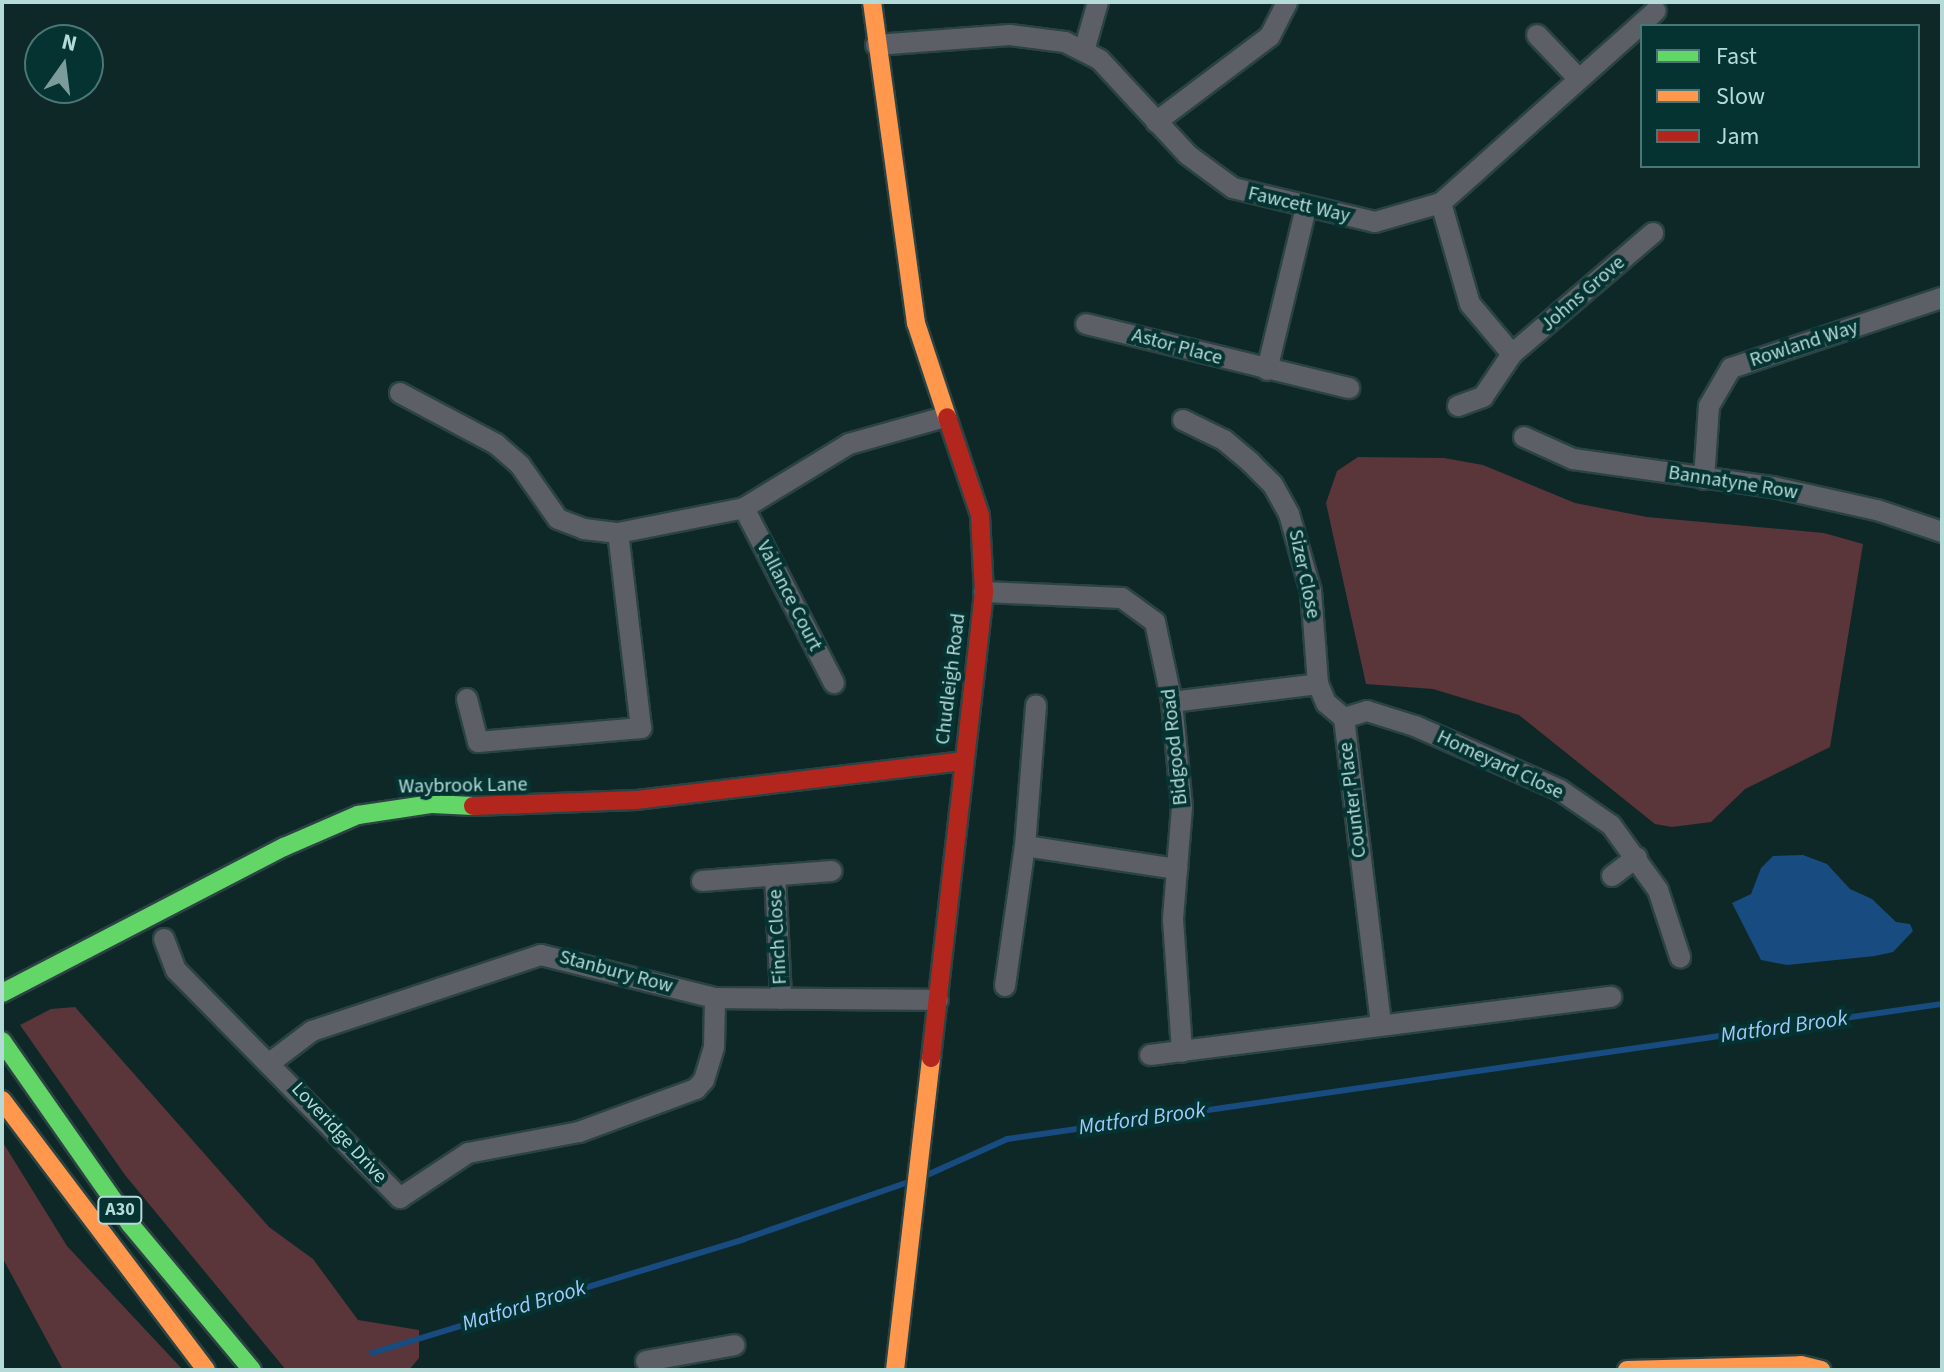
<!DOCTYPE html>
<html>
<head>
<meta charset="utf-8">
<style>
	body { margin:0 }
	#map { position:relative; width:1944px; height:1372px; overflow:hidden; background:#0e2828; font-family:"Source Sans 3",sans-serif }
	div>[style] { position:absolute }
	[style*='--x'] { left:calc(var(--x)*1px); top:calc(var(--y)*1px); width:calc(var(--w)*1px); rotate:calc(var(--a)*1deg) }
	.green>* { inset:0; background:#5a353a }
	.water>* { inset:0; background:#184b7f }
	.stream>* { height:6px; margin:-3px; padding:0 3px; transform-origin:3px; border-radius:3px; background:#184b7f }
	.roads { filter:drop-shadow(2px 0 #2b4342) drop-shadow(-2px 0 #2b4342) drop-shadow(0 2px #2b4342) drop-shadow(0 -2px #2b4342) }
	.street>* { height:20px; margin:-10px; padding:0 10px; transform-origin:10px; border-radius:10px; background:#5d5f67 }
	.fast>* { height:18px; margin:-9px; padding:0 9px; transform-origin:9px; border-radius:9px; background:#63d668 }
	.slow>* { height:18px; margin:-9px; padding:0 9px; transform-origin:9px; border-radius:9px; background:#ff974d }
	.jam>* { height:18px; margin:-9px; padding:0 9px; transform-origin:9px; border-radius:9px; background:#b3261e }
	span { translate:-50% -50%; white-space:nowrap; text-align:center; line-height:1.15; -webkit-text-stroke:8px #043332; paint-order:stroke }
	.shield-label span { padding:2px 6px; background:#043332; border:2px solid; border-radius:6px; -webkit-text-stroke-width:0 }
	.shield-label { font-size:18px; color:#b5dbd9; font-weight:700 }
	.street-label { font-size:20px; color:#b5dbd9 }
	.water-label { font-size:22px; color:#a0cafc; font-style:italic }
	.frame { position:absolute; inset:0; border:4px solid #b5dbd9; pointer-events:none }
	.legend { position:absolute; left:1640px; top:24px; width:280px; height:144px; box-sizing:border-box; background:#043332; border:2px solid #4b7675; margin:0; padding:10px 14px; list-style:none; font-size:24px; color:#b5dbd9 }
	.legend li { display:flex; align-items:center; gap:16px; height:40px }
	.legend b { width:40px; border:2px solid #4b7675 }
	.north { position:absolute; left:24px; top:24px; width:80px; height:80px; box-sizing:border-box; background:#043332; border:2px solid #4b7675; border-radius:50%; rotate:14deg; font-size:22px; font-weight:700; line-height:32px; text-align:center; color:#b5dbd9 }
	.north::after { content:''; display:block; margin:auto; width:28px; height:36px; background:#7b9c9b; clip-path:polygon(50% 0,100% 100%,50% 72%,0 100%) }
</style>
</head>
<body>
<div id="map">
	<div class="green">
		<i style="clip-path:polygon(1358px 457px,1444px 458px,1483px 465px,1575px 503px,1647px 517px,1824px 533px,1863px 544px,1830px 747px,1745px 789px,1711px 822px,1672px 827px,1655px 824px,1519px 715px,1433px 689px,1366px 684px,1326px 503px,1337px 471px)"></i>
		<i style="clip-path:polygon(75px 1007px,269px 1227px,313px 1259px,358px 1320px,419px 1330px,419px 1358px,409px 1370px,286px 1370px,125px 1175px,20px 1025px,51px 1009px)"></i>
		<i style="clip-path:polygon(2px 1141px,67px 1246px,183px 1370px,63px 1370px,2px 1257px)"></i>
	</div>
	<div class="water">
		<i style="clip-path:polygon(1803px 855px,1827px 864px,1850px 889px,1872px 899px,1896px 922px,1910px 924px,1913px 931px,1893px 952px,1875px 956px,1787px 965px,1761px 960px,1732px 903px,1751px 894px,1761px 868px,1773px 856px)"></i>
	</div>
	<div class="stream">
		<i style="--x:927;--y:1175;--w:88;--a:-24.2"></i>
		<i style="--x:1007;--y:1139;--w:945;--a:-8.22"></i>
		<i style="--x:372;--y:1353;--w:389;--a:-17"></i>
		<i style="--x:744;--y:1239;--w:175;--a:-19.1"></i>
	</div>
	<div class="roads">
		<div class="street">
			<i style="--x:1537;--y:35;--w:58;--a:46.4"></i>
			<i style="--x:876;--y:45;--w:134;--a:-4.3"></i>
			<i style="--x:1010;--y:35;--w:55;--a:7.3"></i>
			<i style="--x:1065;--y:42;--w:39;--a:27"></i>
			<i style="--x:1100;--y:60;--w:129;--a:47.2"></i>
			<i style="--x:1188;--y:155;--w:56;--a:36.3"></i>
			<i style="--x:1233;--y:188;--w:146;--a:13.5"></i>
			<i style="--x:1375;--y:222;--w:69;--a:-16.1"></i>
			<i style="--x:1441;--y:203;--w:288;--a:-41.8"></i>
			<i style="--x:1084;--y:51;--w:51;--a:-74.1"></i>
			<i style="--x:1156;--y:122;--w:143;--a:-37"></i>
			<i style="--x:1270;--y:36;--w:38;--a:-63"></i>
			<i style="--x:1441;--y:203;--w:105;--a:74"></i>
			<i style="--x:1470;--y:304;--w:65;--a:50"></i>
			<i style="--x:1086;--y:324;--w:271;--a:13.7"></i>
			<i style="--x:1267;--y:370;--w:167;--a:-76.5"></i>
			<i style="--x:400;--y:393;--w:109;--a:28"></i>
			<i style="--x:496;--y:444;--w:32;--a:41"></i>
			<i style="--x:520;--y:465;--w:66;--a:54.9"></i>
			<i style="--x:558;--y:519;--w:28;--a:21"></i>
			<i style="--x:584;--y:529;--w:34;--a:7"></i>
			<i style="--x:618;--y:533;--w:128;--a:-11.2"></i>
			<i style="--x:744;--y:508;--w:123;--a:-31.4"></i>
			<i style="--x:849;--y:444;--w:100;--a:-15.7"></i>
			<i style="--x:1458;--y:406;--w:27;--a:-20"></i>
			<i style="--x:1483;--y:397;--w:52;--a:-56"></i>
			<i style="--x:1512;--y:354;--w:186;--a:-40.6"></i>
			<i style="--x:1183;--y:420;--w:46;--a:26"></i>
			<i style="--x:1224;--y:440;--w:35;--a:40"></i>
			<i style="--x:1251;--y:463;--w:31;--a:45"></i>
			<i style="--x:1273;--y:485;--w:33;--a:61"></i>
			<i style="--x:1289;--y:514;--w:80;--a:74.1"></i>
			<i style="--x:1311;--y:591;--w:93;--a:85.7"></i>
			<i style="--x:1524;--y:437;--w:54;--a:24.2"></i>
			<i style="--x:1573;--y:459;--w:202;--a:8"></i>
			<i style="--x:1773;--y:487;--w:107;--a:12.5"></i>
			<i style="--x:1877;--y:510;--w:69;--a:18.7"></i>
			<i style="--x:1704;--y:479;--w:73;--a:-86.1"></i>
			<i style="--x:1709;--y:406;--w:44;--a:-59.9"></i>
			<i style="--x:1731;--y:368;--w:222;--a:-18.4"></i>
			<i style="--x:744;--y:508;--w:197;--a:62.8"></i>
			<i style="--x:984;--y:592;--w:138;--a:2.5"></i>
			<i style="--x:1122;--y:598;--w:41;--a:36"></i>
			<i style="--x:1155;--y:622;--w:82;--a:78"></i>
			<i style="--x:1172;--y:702;--w:105;--a:84.6"></i>
			<i style="--x:1182;--y:807;--w:112;--a:94.6"></i>
			<i style="--x:1173;--y:919;--w:133;--a:86.1"></i>
			<i style="--x:467;--y:699;--w:44;--a:75.7"></i>
			<i style="--x:478;--y:742;--w:164;--a:-4.9"></i>
			<i style="--x:641;--y:728;--w:196;--a:-96.7"></i>
			<i style="--x:1172;--y:702;--w:147;--a:-7"></i>
			<i style="--x:1318;--y:684;--w:21;--a:67"></i>
			<i style="--x:1326;--y:703;--w:23;--a:40"></i>
			<i style="--x:1344;--y:718;--w:309;--a:83.1"></i>
			<i style="--x:1344;--y:718;--w:24;--a:-17"></i>
			<i style="--x:1367;--y:711;--w:50;--a:17.4"></i>
			<i style="--x:1415;--y:726;--w:158;--a:23.8"></i>
			<i style="--x:1560;--y:790;--w:62;--a:34.5"></i>
			<i style="--x:1611;--y:825;--w:80;--a:54.1"></i>
			<i style="--x:1658;--y:890;--w:71;--a:71.8"></i>
			<i style="--x:1025;--y:846;--w:154;--a:8.6"></i>
			<i style="--x:775;--y:875;--w:124;--a:87.2"></i>
			<i style="--x:1612;--y:876;--w:31;--a:-37"></i>
			<i style="--x:702;--y:881;--w:130;--a:-4.4"></i>
			<i style="--x:164;--y:939;--w:33;--a:69"></i>
			<i style="--x:176;--y:970;--w:320;--a:45.5"></i>
			<i style="--x:400;--y:1198;--w:82;--a:-33.5"></i>
			<i style="--x:468;--y:1153;--w:113;--a:-10.7"></i>
			<i style="--x:579;--y:1132;--w:125;--a:-20.2"></i>
			<i style="--x:696;--y:1089;--w:12;--a:-48"></i>
			<i style="--x:704;--y:1080;--w:34;--a:-73"></i>
			<i style="--x:714;--y:1047;--w:49;--a:-88.8"></i>
			<i style="--x:1005;--y:986;--w:141;--a:-81.9"></i>
			<i style="--x:1025;--y:846;--w:141;--a:-85.5"></i>
			<i style="--x:1150;--y:1055;--w:465;--a:-7.2"></i>
			<i style="--x:271;--y:1062;--w:51;--a:-37.1"></i>
			<i style="--x:312;--y:1031;--w:241;--a:-18.4"></i>
			<i style="--x:541;--y:955;--w:179;--a:13.9"></i>
			<i style="--x:715;--y:998;--w:223;--a:0.5"></i>
			<i style="--x:646;--y:1361;--w:90;--a:-10.2"></i>
		</div>
		<div class="fast">
			<i style="--x:2;--y:993;--w:318;--a:-27.4"></i>
			<i style="--x:284;--y:847;--w:81;--a:-23.4"></i>
			<i style="--x:358;--y:815;--w:75;--a:-8.5"></i>
			<i style="--x:432;--y:804;--w:41;--a:2.8"></i>
			<i style="--x:2;--y:1041;--w:223;--a:55"></i>
			<i style="--x:130;--y:1224;--w:190;--a:50.1"></i>
		</div>
		<div class="slow">
			<i style="--x:872;--y:2;--w:324;--a:82.2"></i>
			<i style="--x:916;--y:323;--w:99;--a:71.7"></i>
			<i style="--x:2;--y:1100;--w:338;--a:52.9"></i>
			<i style="--x:895;--y:1370;--w:314;--a:-83.4"></i>
			<i style="--x:1627;--y:1370;--w:174;--a:-1.6"></i>
			<i style="--x:1801;--y:1365;--w:21;--a:14"></i>
		</div>
		<div class="jam">
			<i style="--x:473;--y:806;--w:163;--a:-2.1"></i>
			<i style="--x:636;--y:800;--w:330;--a:-6.8"></i>
			<i style="--x:931;--y:1058;--w:469;--a:-83.5"></i>
			<i style="--x:984;--y:592;--w:77;--a:-93"></i>
			<i style="--x:980;--y:515;--w:103;--a:-108.6"></i>
		</div>
	</div>
	<div class="shield-label">
		<span style="left:120px;top:1210px">A30</span>
	</div>
	<div class="street-label">
		<span style="left:1299px;top:205px;rotate:13deg">Fawcett Way</span>
		<span style="left:1583px;top:294px;rotate:-41deg">Johns Grove</span>
		<span style="left:1804px;top:344px;rotate:-18deg">Rowland Way</span>
		<span style="left:1177px;top:347px;rotate:15deg">Astor Place</span>
		<span style="left:1733px;top:483px;rotate:9deg">Bannatyne Row</span>
		<span style="left:1304px;top:574px;rotate:78deg">Sizer Close</span>
		<span style="left:789px;top:596px;rotate:63deg">Vallance Court</span>
		<span style="left:951px;top:679px;rotate:-83deg">Chudleigh Road</span>
		<span style="left:1175px;top:747px;rotate:-96deg">Bidgood Road</span>
		<span style="left:1500px;top:765px;rotate:25deg">Homeyard Close</span>
		<span style="left:463px;top:786px;rotate:-1deg">Waybrook Lane</span>
		<span style="left:1353px;top:800px;rotate:-97deg">Counter Place</span>
		<span style="left:778px;top:937px;rotate:-93deg">Finch Close</span>
		<span style="left:616px;top:972px;rotate:15deg">Stanbury Row</span>
		<span style="left:339px;top:1133px;rotate:47deg">Loveridge Drive</span>
	</div>
	<div class="water-label">
		<span style="left:1784px;top:1027px;rotate:-8deg">Matford Brook</span>
		<span style="left:1142px;top:1119px;rotate:-8deg">Matford Brook</span>
		<span style="left:524px;top:1306px;rotate:-17deg">Matford Brook</span>
	</div>
	<div class="frame"></div>
	<ul class="legend">
	<li><b style="height:10px;background:#63d668"></b>Fast</li>
	<li><b style="height:10px;background:#ff974d"></b>Slow</li>
	<li><b style="height:10px;background:#b3261e"></b>Jam</li>
	</ul>
	<div class="north">N</div>
</div>
</body>
</html>
